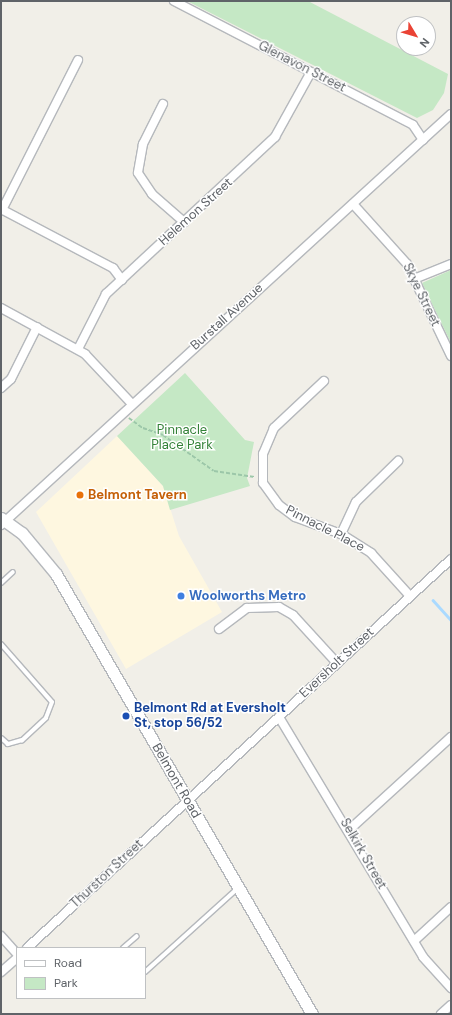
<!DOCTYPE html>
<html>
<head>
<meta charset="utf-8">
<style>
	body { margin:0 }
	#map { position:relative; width:452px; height:1015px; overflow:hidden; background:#f1efe8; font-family:"DM Sans",sans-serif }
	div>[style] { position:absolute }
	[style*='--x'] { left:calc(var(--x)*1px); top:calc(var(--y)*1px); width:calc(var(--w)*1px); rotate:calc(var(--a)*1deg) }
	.commercial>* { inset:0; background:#fef7e0 }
	.green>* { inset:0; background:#c5e8c5 }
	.stream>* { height:2.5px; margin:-1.25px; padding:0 1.25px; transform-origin:1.25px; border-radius:1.25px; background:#aadaff }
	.path>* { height:1.5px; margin-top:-0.75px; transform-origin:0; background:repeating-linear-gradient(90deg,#9cc7a9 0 4px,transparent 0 6px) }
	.roads { filter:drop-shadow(1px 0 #b5b8bc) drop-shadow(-1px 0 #b5b8bc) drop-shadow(0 1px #b5b8bc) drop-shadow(0 -1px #b5b8bc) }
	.service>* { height:4px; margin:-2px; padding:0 2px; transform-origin:2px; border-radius:2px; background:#fff }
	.minor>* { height:8px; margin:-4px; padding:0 4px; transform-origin:4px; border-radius:4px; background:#fff }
	.secondary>* { height:11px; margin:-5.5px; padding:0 5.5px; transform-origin:5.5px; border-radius:5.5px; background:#fff }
	.dots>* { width:11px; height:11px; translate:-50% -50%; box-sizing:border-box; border:2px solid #fff; border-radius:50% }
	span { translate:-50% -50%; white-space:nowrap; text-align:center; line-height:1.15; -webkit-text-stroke:3px #fff; paint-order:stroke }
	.street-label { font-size:13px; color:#5f6368 }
	.park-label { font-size:13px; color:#348238 }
	.food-label { font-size:13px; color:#c56008; font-weight:700 }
	.left { translate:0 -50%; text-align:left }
	.shop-label { font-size:13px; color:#366cbe; font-weight:700 }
	.transit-label { font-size:13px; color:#164399; font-weight:700 }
	.frame { position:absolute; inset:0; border:2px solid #5f6368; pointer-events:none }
	.legend { position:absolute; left:16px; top:947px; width:130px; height:52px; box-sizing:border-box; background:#fff; border:1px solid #bfc1c3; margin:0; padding:5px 7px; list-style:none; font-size:12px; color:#5f6368 }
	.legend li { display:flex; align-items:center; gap:8px; height:20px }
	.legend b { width:20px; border:1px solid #bfc1c3 }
	.north { position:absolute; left:396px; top:16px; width:40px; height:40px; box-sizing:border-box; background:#fff; border:1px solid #bfc1c3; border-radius:50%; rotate:128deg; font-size:11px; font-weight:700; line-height:16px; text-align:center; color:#5f6368 }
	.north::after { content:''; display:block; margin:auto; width:14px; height:18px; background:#ea4335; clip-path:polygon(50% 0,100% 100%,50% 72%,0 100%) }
</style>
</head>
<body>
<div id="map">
	<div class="commercial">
		<i style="clip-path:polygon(117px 436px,163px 486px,179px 536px,222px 612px,126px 669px,36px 512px)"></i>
	</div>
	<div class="green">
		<i style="clip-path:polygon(187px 1px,308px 1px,448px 74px,444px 93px,433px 110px,417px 118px)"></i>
		<i style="clip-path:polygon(451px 270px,451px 340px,450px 341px,422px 283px)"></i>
		<i style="clip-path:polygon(185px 373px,245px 440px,254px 442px,247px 478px,250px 486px,170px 510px,163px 486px,117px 436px)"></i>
	</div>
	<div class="stream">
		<i style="--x:433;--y:600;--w:27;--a:48"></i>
	</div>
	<div class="path">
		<i style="--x:129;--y:418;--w:17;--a:36"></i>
		<i style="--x:143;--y:428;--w:21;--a:19"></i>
		<i style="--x:163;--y:435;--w:62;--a:35.2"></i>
		<i style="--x:214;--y:471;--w:41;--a:8.3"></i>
	</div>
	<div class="roads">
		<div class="service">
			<i style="--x:1;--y:583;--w:16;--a:-43"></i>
			<i style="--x:1;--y:644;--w:77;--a:48.7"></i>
			<i style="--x:52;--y:702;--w:17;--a:111"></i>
			<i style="--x:46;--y:718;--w:33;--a:137"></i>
			<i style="--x:22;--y:740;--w:15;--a:164"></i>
			<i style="--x:8;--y:744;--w:9;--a:-139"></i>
			<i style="--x:123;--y:948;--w:18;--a:-41"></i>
			<i style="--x:145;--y:972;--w:125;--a:-42.1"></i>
		</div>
		<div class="minor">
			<i style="--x:174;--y:1;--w:269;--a:27.4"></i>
			<i style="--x:413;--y:125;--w:18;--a:56"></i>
			<i style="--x:163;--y:104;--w:45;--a:116.6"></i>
			<i style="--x:143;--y:144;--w:29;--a:100"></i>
			<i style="--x:138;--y:173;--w:25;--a:56"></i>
			<i style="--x:152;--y:194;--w:43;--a:41.2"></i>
			<i style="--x:353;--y:204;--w:81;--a:48"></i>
			<i style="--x:407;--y:264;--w:102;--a:64.4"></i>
			<i style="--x:1;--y:209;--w:127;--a:27.8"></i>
			<i style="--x:113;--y:268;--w:15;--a:53"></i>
			<i style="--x:2;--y:210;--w:168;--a:-63.1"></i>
			<i style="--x:414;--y:279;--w:40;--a:-22"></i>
			<i style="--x:1;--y:308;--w:96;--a:28.7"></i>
			<i style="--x:85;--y:354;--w:67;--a:46.8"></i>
			<i style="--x:78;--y:349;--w:62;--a:-63"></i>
			<i style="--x:106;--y:294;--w:231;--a:-42.9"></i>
			<i style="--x:275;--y:137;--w:74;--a:-61"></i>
			<i style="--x:324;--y:381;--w:69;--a:136.8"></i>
			<i style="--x:274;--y:428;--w:28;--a:113"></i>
			<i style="--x:263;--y:454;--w:29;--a:90"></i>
			<i style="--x:263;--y:483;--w:27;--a:54"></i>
			<i style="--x:279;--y:505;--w:20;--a:37"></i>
			<i style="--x:295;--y:517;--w:49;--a:20.3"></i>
			<i style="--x:341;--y:534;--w:36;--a:32"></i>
			<i style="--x:371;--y:553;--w:58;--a:47.8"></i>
			<i style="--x:1;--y:388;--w:13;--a:-42"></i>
			<i style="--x:11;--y:379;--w:58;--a:-63.4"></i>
			<i style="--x:1;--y:525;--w:609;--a:-42.41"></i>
			<i style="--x:341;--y:534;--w:35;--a:-65"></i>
			<i style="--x:356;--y:502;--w:59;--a:-44.3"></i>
			<i style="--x:219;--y:629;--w:35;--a:-37"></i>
			<i style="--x:247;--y:608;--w:32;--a:-2"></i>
			<i style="--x:279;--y:607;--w:16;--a:30"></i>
			<i style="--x:293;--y:615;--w:65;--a:47.5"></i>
			<i style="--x:279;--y:717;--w:280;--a:59"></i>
			<i style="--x:423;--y:957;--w:42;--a:47.9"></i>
			<i style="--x:349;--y:830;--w:138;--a:-42.4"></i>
			<i style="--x:1;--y:936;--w:24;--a:48"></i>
			<i style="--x:414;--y:941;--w:50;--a:-42.6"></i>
			<i style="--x:27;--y:948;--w:575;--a:-42.53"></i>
			<i style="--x:1;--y:972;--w:21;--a:-41"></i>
			<i style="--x:441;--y:1014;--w:13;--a:-42"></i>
		</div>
		<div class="secondary">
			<i style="--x:1;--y:518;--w:26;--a:36"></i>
			<i style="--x:22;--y:533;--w:53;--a:50.3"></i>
			<i style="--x:56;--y:574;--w:509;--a:59.81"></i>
		</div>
	</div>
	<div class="dots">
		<i style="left:80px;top:495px;background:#e8710a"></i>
		<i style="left:181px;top:596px;background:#3f7fe0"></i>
		<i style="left:126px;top:716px;background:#1a4fb4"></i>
	</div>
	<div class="street-label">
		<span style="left:302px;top:67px;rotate:27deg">Glenavon Street</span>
		<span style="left:196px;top:212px;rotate:-42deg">Helemon Street</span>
		<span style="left:421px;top:295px;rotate:64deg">Skye Street</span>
		<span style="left:227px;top:317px;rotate:-42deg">Burstall Avenue</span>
		<span style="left:325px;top:529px;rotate:27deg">Pinnacle Place</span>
		<span style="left:337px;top:663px;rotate:-43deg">Eversholt Street</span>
		<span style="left:176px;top:781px;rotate:60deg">Belmont Road</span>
		<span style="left:363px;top:854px;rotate:60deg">Selkirk Street</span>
		<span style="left:107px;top:874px;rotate:-43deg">Thurston Street</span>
	</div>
	<div class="park-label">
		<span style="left:182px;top:438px">Pinnacle<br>Place Park</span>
	</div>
	<div class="food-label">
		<span class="left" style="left:88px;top:495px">Belmont Tavern</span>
	</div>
	<div class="shop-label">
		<span class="left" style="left:189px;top:596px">Woolworths Metro</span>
	</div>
	<div class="transit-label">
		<span class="left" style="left:134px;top:716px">Belmont Rd at Eversholt<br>St, stop 56/52</span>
	</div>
	<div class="frame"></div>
	<ul class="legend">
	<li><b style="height:5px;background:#fff"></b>Road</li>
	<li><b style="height:11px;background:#c5e8c5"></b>Park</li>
	</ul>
	<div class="north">N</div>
</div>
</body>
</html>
